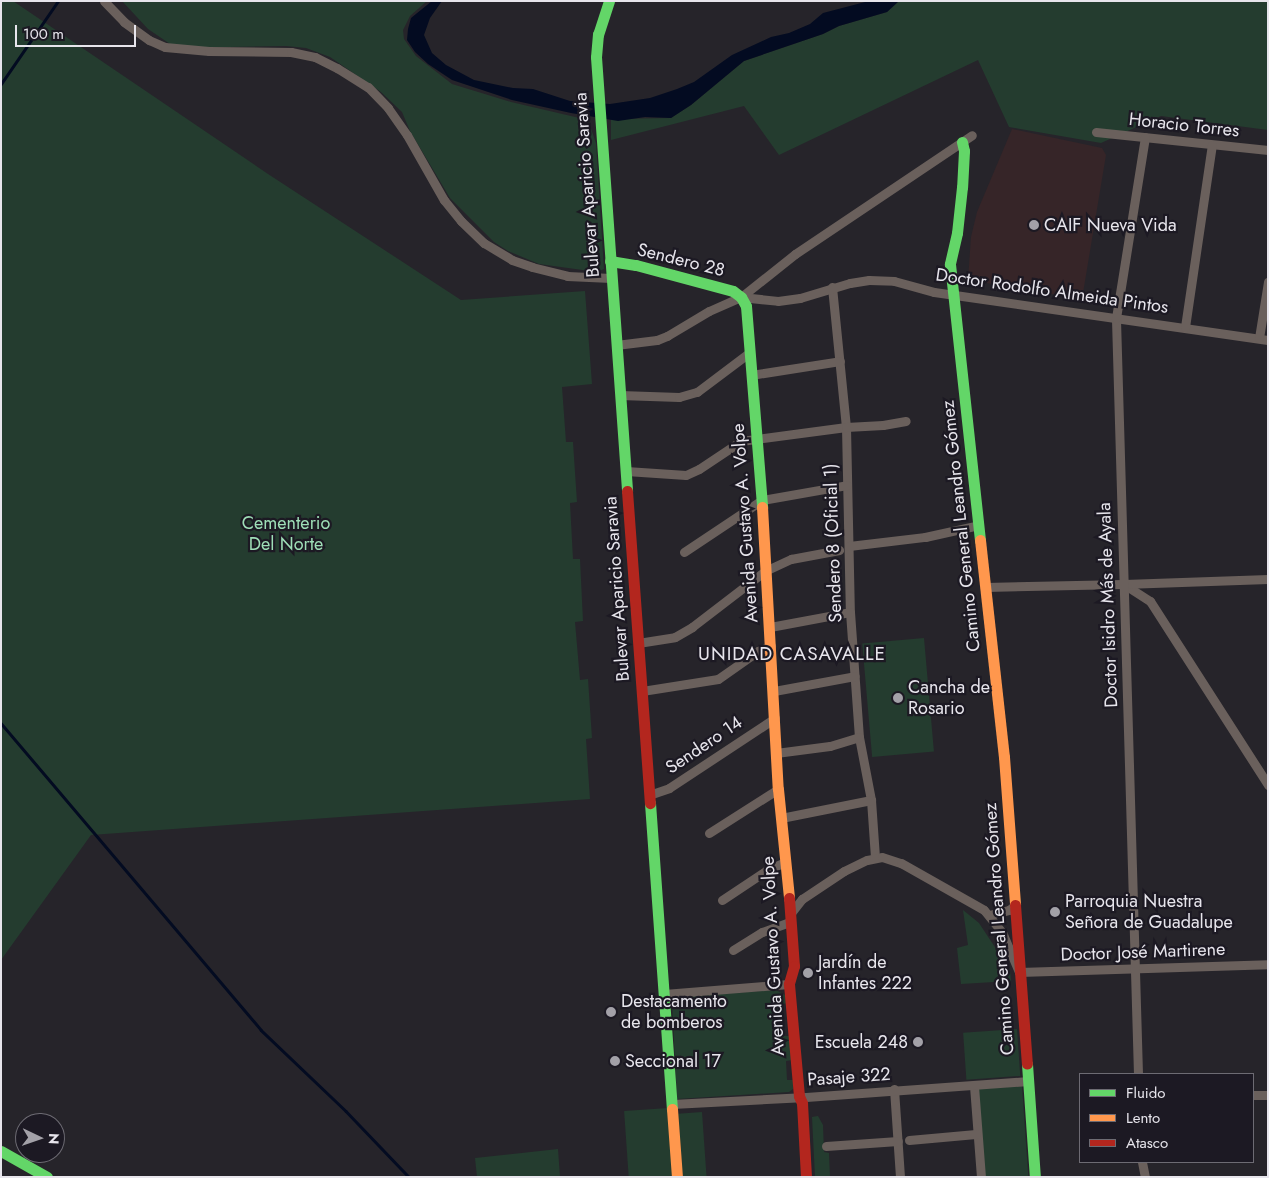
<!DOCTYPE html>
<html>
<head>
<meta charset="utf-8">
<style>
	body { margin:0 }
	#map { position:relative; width:1269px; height:1178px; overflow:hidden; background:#26242a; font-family:Jost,sans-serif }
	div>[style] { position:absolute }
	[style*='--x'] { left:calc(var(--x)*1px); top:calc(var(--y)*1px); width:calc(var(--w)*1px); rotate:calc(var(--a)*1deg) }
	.education>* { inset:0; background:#362528 }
	.green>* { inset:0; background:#243c2f; transform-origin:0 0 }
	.water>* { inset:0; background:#030b21 }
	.stream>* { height:2.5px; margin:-1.25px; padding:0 1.25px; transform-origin:1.25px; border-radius:1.25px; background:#030b21 }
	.street>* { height:9px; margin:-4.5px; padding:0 4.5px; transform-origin:4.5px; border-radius:4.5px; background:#6a605c }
	.fast>* { height:11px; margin:-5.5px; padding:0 5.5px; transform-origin:5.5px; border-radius:5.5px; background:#63d668 }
	.slow>* { height:11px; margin:-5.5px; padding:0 5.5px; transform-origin:5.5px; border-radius:5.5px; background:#ff974d }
	.jam>* { height:11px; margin:-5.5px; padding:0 5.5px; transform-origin:5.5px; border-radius:5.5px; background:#b3261e }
	.dots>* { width:14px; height:14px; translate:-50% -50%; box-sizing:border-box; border:2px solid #1c1923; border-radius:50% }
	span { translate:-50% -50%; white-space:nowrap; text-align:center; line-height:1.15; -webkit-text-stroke:4.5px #1c1923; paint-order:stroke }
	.street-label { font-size:18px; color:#e7e5ec }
	.poi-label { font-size:18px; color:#e7e5ec }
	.left { translate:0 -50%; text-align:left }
	.right { translate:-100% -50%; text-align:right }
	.park-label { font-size:18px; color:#9edeb7 }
	.neighbourhood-label { font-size:19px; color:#e7e5ec; letter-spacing:1px }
	.frame { position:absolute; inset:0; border:2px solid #e7e5ec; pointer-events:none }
	.legend { position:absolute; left:1079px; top:1073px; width:175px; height:90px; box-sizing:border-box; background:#1c1923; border:1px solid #6d6b73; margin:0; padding:6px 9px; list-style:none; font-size:15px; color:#e7e5ec }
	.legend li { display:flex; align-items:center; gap:10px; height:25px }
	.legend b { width:25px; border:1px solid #6d6b73 }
	.north { position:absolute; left:15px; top:1113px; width:50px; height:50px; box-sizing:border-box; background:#1c1923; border:1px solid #6d6b73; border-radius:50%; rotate:93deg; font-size:14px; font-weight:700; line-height:20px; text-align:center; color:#e7e5ec }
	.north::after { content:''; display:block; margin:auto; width:18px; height:22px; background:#a3a1a8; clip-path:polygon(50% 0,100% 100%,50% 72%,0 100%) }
	.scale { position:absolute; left:15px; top:25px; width:121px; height:22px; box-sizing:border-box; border:2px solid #e7e5ec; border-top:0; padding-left:6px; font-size:15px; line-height:18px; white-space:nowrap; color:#e7e5ec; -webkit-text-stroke:4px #1c1923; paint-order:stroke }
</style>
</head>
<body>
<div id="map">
	<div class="education">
		<i style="clip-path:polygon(1012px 129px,1102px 148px,1106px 155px,1082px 299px,968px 280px,971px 237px,977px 212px)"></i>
	</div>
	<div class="green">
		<i style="clip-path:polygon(1px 1px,13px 1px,268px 174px,461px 300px,585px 291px,592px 384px,562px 387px,566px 442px,573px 442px,577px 502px,570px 503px,573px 559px,580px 559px,583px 621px,575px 622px,580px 680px,588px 679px,592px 738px,586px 739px,590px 799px,91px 835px,1px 960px)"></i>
		<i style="clip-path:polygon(122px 1px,427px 1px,410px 16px,403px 30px,404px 39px,416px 56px,452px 84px,511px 102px,588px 120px,596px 143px,604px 269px,597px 272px,539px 264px,508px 251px,494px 242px,450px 198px,410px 131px,402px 112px,381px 92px,330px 57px,306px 48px,286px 46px,176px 48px,148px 29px)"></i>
		<i style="clip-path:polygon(899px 1px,1268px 1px,1268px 130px,1161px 116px,1101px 143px,1009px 127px,978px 60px,779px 155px,744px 106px,611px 140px,611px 119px,671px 118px,691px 105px,744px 61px,823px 34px,839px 26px,887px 12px)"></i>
		<i style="left:924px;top:638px;width:114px;height:62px;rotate:85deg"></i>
		<i style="clip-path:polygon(963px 910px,979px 923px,1010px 970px,1011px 981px,961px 984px,957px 948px,968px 945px)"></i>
		<i style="clip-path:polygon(776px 990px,785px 995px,788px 1003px,782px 1004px,784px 1036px,791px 1036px,792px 1060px,786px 1061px,787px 1080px,793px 1080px,793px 1089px,789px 1092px,677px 1099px,672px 1002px,679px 997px)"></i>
		<i style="left:1017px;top:1029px;width:47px;height:54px;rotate:86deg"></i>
		<i style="left:1022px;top:1086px;width:91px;height:44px;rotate:86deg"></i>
		<i style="left:668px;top:1108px;width:69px;height:44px;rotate:86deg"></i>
		<i style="left:702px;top:1112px;width:65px;height:24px;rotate:86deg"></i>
		<i style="clip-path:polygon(818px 1116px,823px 1125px,824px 1152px,829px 1153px,830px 1177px,815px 1177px,812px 1117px)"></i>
		<i style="clip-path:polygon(558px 1149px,560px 1177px,477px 1177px,475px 1158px)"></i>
	</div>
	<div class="water">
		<i style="clip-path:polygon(432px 1px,442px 1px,430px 18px,424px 35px,432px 53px,446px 65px,474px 80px,513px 88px,533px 89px,570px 101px,610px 104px,650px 98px,677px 89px,694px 82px,732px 55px,771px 37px,789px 33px,810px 24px,823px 13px,869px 1px,899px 1px,887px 12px,839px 26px,823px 34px,744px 61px,691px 105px,671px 118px,645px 117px,618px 121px,571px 113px,512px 100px,452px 80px,428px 64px,415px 52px,407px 40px,408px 29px,411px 18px)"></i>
	</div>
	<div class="stream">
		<i style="--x:1;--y:84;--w:101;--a:-55.5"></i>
		<i style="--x:1;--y:723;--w:402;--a:49.7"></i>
		<i style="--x:261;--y:1030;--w:117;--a:43.6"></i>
		<i style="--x:346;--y:1111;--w:91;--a:46.3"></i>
	</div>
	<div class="street">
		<i style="--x:104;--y:1;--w:29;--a:46"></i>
		<i style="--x:124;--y:22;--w:31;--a:36"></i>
		<i style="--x:149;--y:40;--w:17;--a:24"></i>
		<i style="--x:165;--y:47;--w:44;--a:5.2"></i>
		<i style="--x:209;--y:51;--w:82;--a:0.7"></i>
		<i style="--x:291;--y:52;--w:25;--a:12"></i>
		<i style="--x:315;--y:57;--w:25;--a:27"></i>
		<i style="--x:337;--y:68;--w:36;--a:32"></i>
		<i style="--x:368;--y:87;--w:29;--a:46"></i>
		<i style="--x:388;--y:108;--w:33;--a:55"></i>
		<i style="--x:407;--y:135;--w:75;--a:60.4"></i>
		<i style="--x:444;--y:200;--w:27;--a:51"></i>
		<i style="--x:461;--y:221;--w:32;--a:44"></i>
		<i style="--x:484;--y:243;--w:33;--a:31"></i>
		<i style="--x:512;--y:260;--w:21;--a:19"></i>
		<i style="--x:532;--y:267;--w:36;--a:14"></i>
		<i style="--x:567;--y:276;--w:44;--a:2.6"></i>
		<i style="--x:1096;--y:132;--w:173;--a:6"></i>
		<i style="--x:832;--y:287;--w:141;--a:84.3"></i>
		<i style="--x:846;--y:427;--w:185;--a:88.8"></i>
		<i style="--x:850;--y:612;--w:125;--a:85.9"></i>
		<i style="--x:859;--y:737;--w:64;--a:79.2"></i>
		<i style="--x:871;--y:800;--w:57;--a:86"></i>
		<i style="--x:741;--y:297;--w:37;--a:6"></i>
		<i style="--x:778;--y:301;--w:22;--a:-8"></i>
		<i style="--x:800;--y:298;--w:52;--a:-16.7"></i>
		<i style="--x:850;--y:283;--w:19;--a:-9"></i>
		<i style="--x:869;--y:280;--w:25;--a:2"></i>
		<i style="--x:894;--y:281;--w:41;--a:15.4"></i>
		<i style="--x:934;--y:292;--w:337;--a:8.2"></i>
		<i style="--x:1185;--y:327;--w:184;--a:-81.6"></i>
		<i style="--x:1259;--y:338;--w:57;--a:-80.9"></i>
		<i style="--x:616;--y:345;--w:41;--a:-7"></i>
		<i style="--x:657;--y:340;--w:11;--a:-22"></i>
		<i style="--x:667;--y:336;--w:49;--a:-30.8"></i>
		<i style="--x:709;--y:311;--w:35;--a:-24"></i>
		<i style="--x:741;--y:297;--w:69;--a:-38.5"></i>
		<i style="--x:795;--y:254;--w:213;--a:-33.9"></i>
		<i style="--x:751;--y:375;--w:90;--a:-8.9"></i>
		<i style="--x:620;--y:395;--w:59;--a:1.9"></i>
		<i style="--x:679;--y:397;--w:19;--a:-16"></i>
		<i style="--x:697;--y:392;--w:65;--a:-36.9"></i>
		<i style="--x:626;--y:471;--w:60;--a:3.8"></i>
		<i style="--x:686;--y:475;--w:14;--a:-25"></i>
		<i style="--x:699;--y:469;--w:50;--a:-33.7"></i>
		<i style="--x:741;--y:441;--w:106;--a:-7.6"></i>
		<i style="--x:846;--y:427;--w:37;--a:-3"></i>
		<i style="--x:883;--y:425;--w:23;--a:-10"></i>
		<i style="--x:849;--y:546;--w:77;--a:-6.8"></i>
		<i style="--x:925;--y:537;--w:55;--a:-12.5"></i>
		<i style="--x:684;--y:552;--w:94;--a:-33.7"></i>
		<i style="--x:762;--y:500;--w:86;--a:-10"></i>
		<i style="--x:1125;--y:585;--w:30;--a:33"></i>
		<i style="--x:1150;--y:601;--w:219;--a:57.3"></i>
		<i style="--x:985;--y:587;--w:139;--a:-1.2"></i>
		<i style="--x:1124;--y:584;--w:144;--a:-2"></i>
		<i style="--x:770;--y:627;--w:81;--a:-10.6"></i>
		<i style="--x:638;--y:643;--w:37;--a:-9"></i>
		<i style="--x:675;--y:637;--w:20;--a:-30"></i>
		<i style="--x:692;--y:627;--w:92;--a:-37.5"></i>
		<i style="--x:765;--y:571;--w:29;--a:-25"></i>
		<i style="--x:791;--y:559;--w:49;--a:-10.6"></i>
		<i style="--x:642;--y:691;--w:77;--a:-9"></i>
		<i style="--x:718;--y:679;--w:49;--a:-35"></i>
		<i style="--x:758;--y:651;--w:14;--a:-21"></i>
		<i style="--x:774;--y:691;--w:82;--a:-10.5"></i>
		<i style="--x:776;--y:753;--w:54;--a:-7.4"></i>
		<i style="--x:830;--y:746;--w:30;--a:-17"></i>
		<i style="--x:649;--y:795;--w:21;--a:-19"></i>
		<i style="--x:669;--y:788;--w:127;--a:-33.4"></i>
		<i style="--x:781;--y:818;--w:92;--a:-11.3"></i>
		<i style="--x:709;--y:833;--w:82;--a:-32.5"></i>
		<i style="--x:722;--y:900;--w:54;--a:-33.7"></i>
		<i style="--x:767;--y:870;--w:20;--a:-24"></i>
		<i style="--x:791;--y:913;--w:18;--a:-52"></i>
		<i style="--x:802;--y:899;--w:50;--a:-33.7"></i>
		<i style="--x:844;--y:871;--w:25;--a:-26"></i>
		<i style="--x:867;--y:860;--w:15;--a:-11"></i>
		<i style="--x:882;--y:857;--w:20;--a:18"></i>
		<i style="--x:901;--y:863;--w:95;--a:29.5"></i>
		<i style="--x:984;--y:910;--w:28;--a:51"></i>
		<i style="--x:1002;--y:932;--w:43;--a:67"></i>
		<i style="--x:1019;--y:972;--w:249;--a:-1.8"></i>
		<i style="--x:989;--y:915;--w:21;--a:-14"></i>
		<i style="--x:1009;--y:910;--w:8;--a:-40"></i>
		<i style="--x:733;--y:950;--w:34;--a:-32"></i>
		<i style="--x:762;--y:932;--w:30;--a:-20"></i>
		<i style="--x:664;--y:994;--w:125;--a:-4.6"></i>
		<i style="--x:1138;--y:1074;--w:756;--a:-91.67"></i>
		<i style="--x:1116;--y:318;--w:183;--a:-80.9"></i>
		<i style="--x:974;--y:1086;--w:91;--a:85.6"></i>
		<i style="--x:894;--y:1089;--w:88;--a:86.1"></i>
		<i style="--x:1253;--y:1095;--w:15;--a:0"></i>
		<i style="--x:672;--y:1104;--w:134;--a:-3"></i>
		<i style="--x:806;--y:1097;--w:223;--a:-4.1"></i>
		<i style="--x:909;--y:1140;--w:67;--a:-5.1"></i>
		<i style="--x:826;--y:1146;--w:72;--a:-4"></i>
		<i style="--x:1142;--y:1162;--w:15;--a:79"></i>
	</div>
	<div class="fast">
		<i style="--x:609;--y:1;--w:35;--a:108"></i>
		<i style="--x:598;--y:34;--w:23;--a:95"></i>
		<i style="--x:596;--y:57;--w:435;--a:85.9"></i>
		<i style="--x:962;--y:142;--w:9;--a:77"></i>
		<i style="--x:964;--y:151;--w:36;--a:93"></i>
		<i style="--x:962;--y:187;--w:46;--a:96.2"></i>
		<i style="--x:957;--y:233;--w:32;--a:103"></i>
		<i style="--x:950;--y:264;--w:278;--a:83.8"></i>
		<i style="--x:610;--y:261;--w:26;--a:9"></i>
		<i style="--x:636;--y:265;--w:100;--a:15"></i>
		<i style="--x:733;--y:291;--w:10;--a:37"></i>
		<i style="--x:741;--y:297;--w:10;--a:61"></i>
		<i style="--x:746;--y:306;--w:202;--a:85.4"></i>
		<i style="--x:650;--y:803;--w:307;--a:85.9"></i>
		<i style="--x:1027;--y:1064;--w:113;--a:86"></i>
		<i style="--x:1;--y:1151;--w:53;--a:29.5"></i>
	</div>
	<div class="slow">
		<i style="--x:762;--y:507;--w:282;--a:86.8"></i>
		<i style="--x:778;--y:789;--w:110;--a:84.2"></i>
		<i style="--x:980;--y:540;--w:218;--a:83.7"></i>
		<i style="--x:1004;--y:757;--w:148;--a:85.7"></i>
		<i style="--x:672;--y:1109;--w:68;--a:85.8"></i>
	</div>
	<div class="jam">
		<i style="--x:627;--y:491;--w:313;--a:85.8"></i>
		<i style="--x:789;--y:898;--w:68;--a:85.8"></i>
		<i style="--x:794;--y:966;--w:19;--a:106"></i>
		<i style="--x:789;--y:984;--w:112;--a:84.9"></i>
		<i style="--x:799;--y:1096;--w:8;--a:67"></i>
		<i style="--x:802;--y:1103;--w:74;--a:86.9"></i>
		<i style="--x:1015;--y:905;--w:159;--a:85.7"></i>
	</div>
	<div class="dots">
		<i style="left:1034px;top:225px;background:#a3a1a8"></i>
		<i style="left:898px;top:698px;background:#a3a1a8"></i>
		<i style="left:1055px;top:912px;background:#a3a1a8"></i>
		<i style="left:808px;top:973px;background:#a3a1a8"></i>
		<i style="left:611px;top:1012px;background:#a3a1a8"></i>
		<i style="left:918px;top:1042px;background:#a3a1a8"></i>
		<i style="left:615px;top:1061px;background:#a3a1a8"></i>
	</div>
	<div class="street-label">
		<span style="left:1184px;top:125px;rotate:6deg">Horacio Torres</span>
		<span style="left:587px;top:185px;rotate:-94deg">Bulevar Aparicio Saravia</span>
		<span style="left:681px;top:260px;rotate:14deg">Sendero 28</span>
		<span style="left:1052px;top:291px;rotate:8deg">Doctor Rodolfo Almeida Pintos</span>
		<span style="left:745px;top:523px;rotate:-94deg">Avenida Gustavo A. Volpe</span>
		<span style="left:961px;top:526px;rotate:-96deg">Camino General Leandro Gómez</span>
		<span style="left:833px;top:543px;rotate:-92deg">Sendero 8 (Oficial 1)</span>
		<span style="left:617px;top:589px;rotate:-94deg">Bulevar Aparicio Saravia</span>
		<span style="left:1108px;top:605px;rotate:-92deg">Doctor Isidro Más de Ayala</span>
		<span style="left:704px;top:745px;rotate:-34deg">Sendero 14</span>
		<span style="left:999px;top:929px;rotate:-94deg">Camino General Leandro Gómez</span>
		<span style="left:1143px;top:952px;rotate:-2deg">Doctor José Martirene</span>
		<span style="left:773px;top:956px;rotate:-93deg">Avenida Gustavo A. Volpe</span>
		<span style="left:849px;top:1077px;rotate:-4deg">Pasaje 322</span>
	</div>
	<div class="poi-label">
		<span class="left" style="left:1044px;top:225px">CAIF Nueva Vida</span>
		<span class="left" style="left:908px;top:698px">Cancha de<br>Rosario</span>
		<span class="left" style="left:1065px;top:912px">Parroquia Nuestra<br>Señora de Guadalupe</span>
		<span class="left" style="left:818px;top:973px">Jardín de<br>Infantes 222</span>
		<span class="left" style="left:621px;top:1012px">Destacamento<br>de bomberos</span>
		<span class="right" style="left:908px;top:1042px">Escuela 248</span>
		<span class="left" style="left:625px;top:1061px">Seccional 17</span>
	</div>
	<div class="park-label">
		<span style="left:286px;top:534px">Cementerio<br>Del Norte</span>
	</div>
	<div class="neighbourhood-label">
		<span style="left:792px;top:654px">UNIDAD CASAVALLE</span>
	</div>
	<div class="frame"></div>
	<ul class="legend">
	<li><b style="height:6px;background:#63d668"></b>Fluido</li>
	<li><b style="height:6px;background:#ff974d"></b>Lento</li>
	<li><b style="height:6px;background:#b3261e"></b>Atasco</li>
	</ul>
	<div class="north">N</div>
	<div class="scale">100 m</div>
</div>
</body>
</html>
